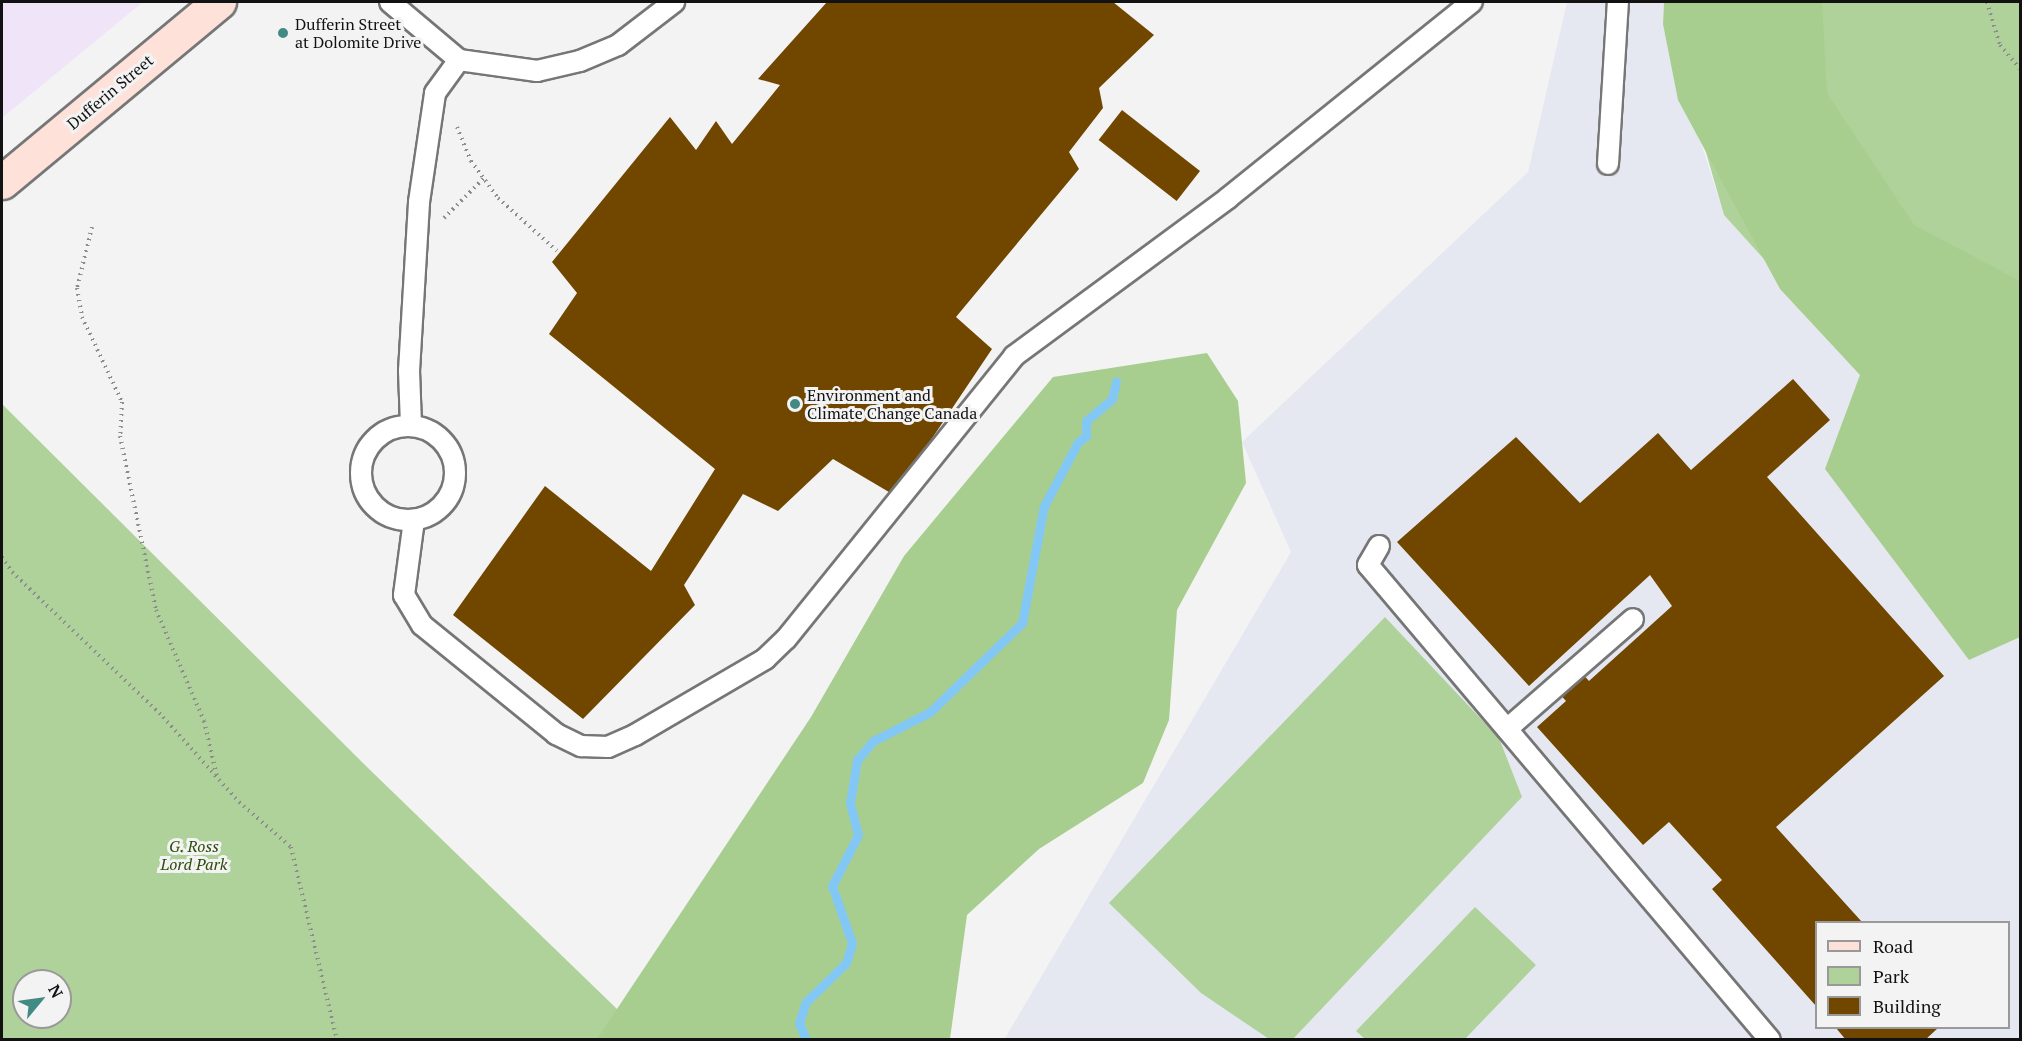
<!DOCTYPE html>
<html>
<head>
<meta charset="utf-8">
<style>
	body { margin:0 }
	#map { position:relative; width:2022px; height:1041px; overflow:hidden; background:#f3f3f4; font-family:"PT Serif",serif }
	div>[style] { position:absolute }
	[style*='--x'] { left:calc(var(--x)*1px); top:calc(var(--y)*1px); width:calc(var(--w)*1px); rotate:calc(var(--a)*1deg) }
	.built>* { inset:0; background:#e6e8f1 }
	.industrial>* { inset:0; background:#f0e4f9 }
	.green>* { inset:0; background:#afd19a }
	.forest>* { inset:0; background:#a8ce8f }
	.stream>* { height:9px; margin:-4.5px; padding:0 4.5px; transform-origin:4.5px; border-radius:4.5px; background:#83c8f5 }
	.building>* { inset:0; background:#714700; transform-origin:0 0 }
	.path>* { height:4px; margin-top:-2px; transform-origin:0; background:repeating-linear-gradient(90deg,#8c8c8d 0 1.5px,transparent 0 6px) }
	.roads { filter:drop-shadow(2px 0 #767677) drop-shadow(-2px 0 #767677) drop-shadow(0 2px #767677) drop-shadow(0 -2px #767677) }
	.service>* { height:20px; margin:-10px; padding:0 10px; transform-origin:10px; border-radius:10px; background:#fff }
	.service>.ring { margin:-10px; padding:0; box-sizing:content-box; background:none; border:20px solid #fff; border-radius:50% }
	.secondary>* { height:33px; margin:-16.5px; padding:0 16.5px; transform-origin:16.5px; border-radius:16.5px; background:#fee2d9 }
	.dots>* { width:16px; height:16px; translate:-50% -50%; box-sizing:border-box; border:3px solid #f3f3f4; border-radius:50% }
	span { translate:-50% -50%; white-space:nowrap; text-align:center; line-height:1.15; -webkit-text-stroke:6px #f3f3f4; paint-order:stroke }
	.poi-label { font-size:16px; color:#121212 }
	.left { translate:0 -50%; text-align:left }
	.street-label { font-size:16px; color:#121212 }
	.park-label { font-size:16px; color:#2b4c0a; font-style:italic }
	.frame { position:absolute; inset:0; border:3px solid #121212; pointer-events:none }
	.legend { position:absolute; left:1815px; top:921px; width:195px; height:108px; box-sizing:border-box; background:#f3f3f4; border:2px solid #99999a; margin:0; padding:8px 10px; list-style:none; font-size:18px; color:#121212 }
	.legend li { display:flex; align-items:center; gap:12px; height:30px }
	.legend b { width:30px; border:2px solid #99999a }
	.north { position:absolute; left:12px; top:969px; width:60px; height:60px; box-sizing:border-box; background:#f3f3f4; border:2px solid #99999a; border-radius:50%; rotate:61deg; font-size:16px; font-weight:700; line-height:24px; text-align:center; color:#121212 }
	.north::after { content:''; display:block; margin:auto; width:21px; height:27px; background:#438a85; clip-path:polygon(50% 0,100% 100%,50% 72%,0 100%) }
</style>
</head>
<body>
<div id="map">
	<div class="built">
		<i style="clip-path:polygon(evenodd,1567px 2px,1664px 2px,1663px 24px,1724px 215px,2020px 542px,2020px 1039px,1004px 1040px,1291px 552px,1242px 442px,1528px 172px,1567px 2px,1816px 922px,2008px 922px,2008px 1028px,1816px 1028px,1816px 922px)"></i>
	</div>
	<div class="industrial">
		<i style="clip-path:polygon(2px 2px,143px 2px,2px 118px)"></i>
	</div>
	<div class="green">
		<i style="clip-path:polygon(1675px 2px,2020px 2px,2020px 542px,1724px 215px,1673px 37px)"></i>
		<i style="clip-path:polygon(evenodd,2px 404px,368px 768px,648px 1039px,2px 1039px,2px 404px,24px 981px,60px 981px,60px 1017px,24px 1017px,24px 981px)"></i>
		<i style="clip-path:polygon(1385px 617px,1499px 738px,1522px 797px,1293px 1039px,1269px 1039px,1201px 993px,1109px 903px)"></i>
		<i style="clip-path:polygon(1475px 907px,1536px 965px,1465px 1039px,1365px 1039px,1356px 1031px)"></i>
	</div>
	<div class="forest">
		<i style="clip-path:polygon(1664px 2px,1822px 2px,1827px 93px,1914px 225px,2020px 281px,2020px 637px,1969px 660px,1825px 469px,1860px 375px,1780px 289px,1678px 100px,1663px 24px)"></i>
		<i style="clip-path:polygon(1207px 353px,1238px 401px,1246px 483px,1177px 610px,1169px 720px,1143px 783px,1039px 849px,967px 915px,950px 1039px,597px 1039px,811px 717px,904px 556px,1053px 377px)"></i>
	</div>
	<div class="stream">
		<i style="--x:806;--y:1040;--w:18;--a:-112"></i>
		<i style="--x:799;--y:1023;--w:22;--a:-72"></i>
		<i style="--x:806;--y:1002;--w:56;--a:-44.3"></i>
		<i style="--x:846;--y:963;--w:21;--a:-73"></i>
		<i style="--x:852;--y:943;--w:60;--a:-109.3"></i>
		<i style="--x:832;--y:886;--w:57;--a:-63"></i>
		<i style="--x:858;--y:835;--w:33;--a:-104"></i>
		<i style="--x:850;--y:803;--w:44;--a:-80.8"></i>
		<i style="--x:857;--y:760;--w:25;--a:-50"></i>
		<i style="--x:873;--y:741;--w:64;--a:-27"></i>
		<i style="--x:930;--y:712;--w:128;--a:-44.1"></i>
		<i style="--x:1022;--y:623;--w:119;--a:-79.4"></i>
		<i style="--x:1044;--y:506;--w:72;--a:-62"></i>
		<i style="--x:1078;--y:442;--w:10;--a:-37"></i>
		<i style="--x:1086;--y:436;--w:15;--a:-90"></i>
		<i style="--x:1086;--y:421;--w:34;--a:-40"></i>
		<i style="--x:1112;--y:399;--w:18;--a:-77"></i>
	</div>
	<div class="building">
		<i style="clip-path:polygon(827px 2px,1113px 2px,1154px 35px,1099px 88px,1103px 108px,1069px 152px,1079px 169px,956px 317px,992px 349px,894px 495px,833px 459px,778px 511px,743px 494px,684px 585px,695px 605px,583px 719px,453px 615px,545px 486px,651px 571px,715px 469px,549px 334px,577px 293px,552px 262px,670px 117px,696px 150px,716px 121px,732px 144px,780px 85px,758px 79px)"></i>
		<i style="left:1122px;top:110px;width:99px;height:38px;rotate:38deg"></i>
		<i style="clip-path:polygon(1793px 379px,1830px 420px,1767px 477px,1944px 676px,1776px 827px,1862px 922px,1816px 922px,1816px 1006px,1712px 889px,1722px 880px,1669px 822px,1643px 845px,1537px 727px,1566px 701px,1547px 680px,1570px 660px,1589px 681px,1672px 606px,1650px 575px,1529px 686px,1397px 542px,1516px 437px,1580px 503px,1658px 433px,1691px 470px)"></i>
		<i style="clip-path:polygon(1836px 1028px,1938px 1028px,1925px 1040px,1846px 1040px)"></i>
	</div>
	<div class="path">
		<i style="--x:1987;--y:2;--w:45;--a:73.2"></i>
		<i style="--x:2000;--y:45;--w:31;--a:50"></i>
		<i style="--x:457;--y:127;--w:37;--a:68"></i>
		<i style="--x:471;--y:161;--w:46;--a:53.9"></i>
		<i style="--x:498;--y:198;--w:79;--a:41.9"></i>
		<i style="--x:444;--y:218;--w:57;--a:-45"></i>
		<i style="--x:92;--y:227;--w:63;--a:103.8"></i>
		<i style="--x:77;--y:288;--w:29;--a:80"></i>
		<i style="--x:82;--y:317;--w:94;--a:64.8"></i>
		<i style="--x:122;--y:402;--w:34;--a:93"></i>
		<i style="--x:120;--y:436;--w:178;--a:78.3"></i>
		<i style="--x:156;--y:610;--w:121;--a:66.6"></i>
		<i style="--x:204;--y:721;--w:57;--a:76.9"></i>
		<i style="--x:2;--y:557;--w:18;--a:56"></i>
		<i style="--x:12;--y:572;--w:209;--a:43.8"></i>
		<i style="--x:163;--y:717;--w:114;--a:48.2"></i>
		<i style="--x:239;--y:802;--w:69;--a:40.9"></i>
		<i style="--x:291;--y:847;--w:198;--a:76.6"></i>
	</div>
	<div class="roads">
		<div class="service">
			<i style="--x:390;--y:2;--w:90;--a:40"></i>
			<i style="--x:459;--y:60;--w:79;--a:8"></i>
			<i style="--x:537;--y:71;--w:44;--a:-13.1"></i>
			<i style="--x:580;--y:61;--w:41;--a:-22.8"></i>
			<i style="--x:618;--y:45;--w:71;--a:-37.5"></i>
			<i style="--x:1608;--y:164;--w:162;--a:-86.5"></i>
			<i style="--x:411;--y:425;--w:54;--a:-92.1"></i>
			<i style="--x:409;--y:371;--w:169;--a:-86.6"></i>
			<i style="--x:419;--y:202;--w:110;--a:-81.6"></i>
			<i style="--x:435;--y:93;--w:41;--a:-54"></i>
			<i class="ring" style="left:361px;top:426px;width:74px;height:74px"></i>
			<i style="--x:414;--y:520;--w:76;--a:97.6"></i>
			<i style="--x:404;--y:595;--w:35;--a:59"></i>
			<i style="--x:422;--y:625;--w:173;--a:39.1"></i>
			<i style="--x:556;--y:734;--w:28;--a:26"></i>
			<i style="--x:581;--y:746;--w:27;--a:2"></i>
			<i style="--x:608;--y:747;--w:30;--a:-24"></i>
			<i style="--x:635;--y:735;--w:151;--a:-30.3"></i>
			<i style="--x:765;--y:659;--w:29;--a:-44"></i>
			<i style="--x:786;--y:639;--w:363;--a:-51.1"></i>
			<i style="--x:1014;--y:356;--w:266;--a:-36.4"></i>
			<i style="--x:1228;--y:198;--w:313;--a:-38.8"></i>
			<i style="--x:1379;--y:546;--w:22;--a:120"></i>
			<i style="--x:1368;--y:565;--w:622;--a:49.76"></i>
			<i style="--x:1507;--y:729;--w:167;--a:-41.1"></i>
		</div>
		<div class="secondary">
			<i style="--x:2;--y:182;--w:282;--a:-39.7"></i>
		</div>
	</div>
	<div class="dots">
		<i style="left:283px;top:33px;background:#438a85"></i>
		<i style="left:795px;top:404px;background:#438a85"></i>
	</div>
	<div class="poi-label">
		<span class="left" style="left:295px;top:33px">Dufferin Street<br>at Dolomite Drive</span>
		<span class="left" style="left:807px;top:404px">Environment and<br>Climate Change Canada</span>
	</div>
	<div class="street-label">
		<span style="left:110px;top:92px;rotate:-40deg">Dufferin Street</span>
	</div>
	<div class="park-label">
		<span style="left:194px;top:855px">G. Ross<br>Lord Park</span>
	</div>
	<div class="frame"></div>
	<ul class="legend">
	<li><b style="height:8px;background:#fee2d9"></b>Road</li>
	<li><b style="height:16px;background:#afd19a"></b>Park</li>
	<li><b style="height:16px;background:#714700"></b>Building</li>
	</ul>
	<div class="north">N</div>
</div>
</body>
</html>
